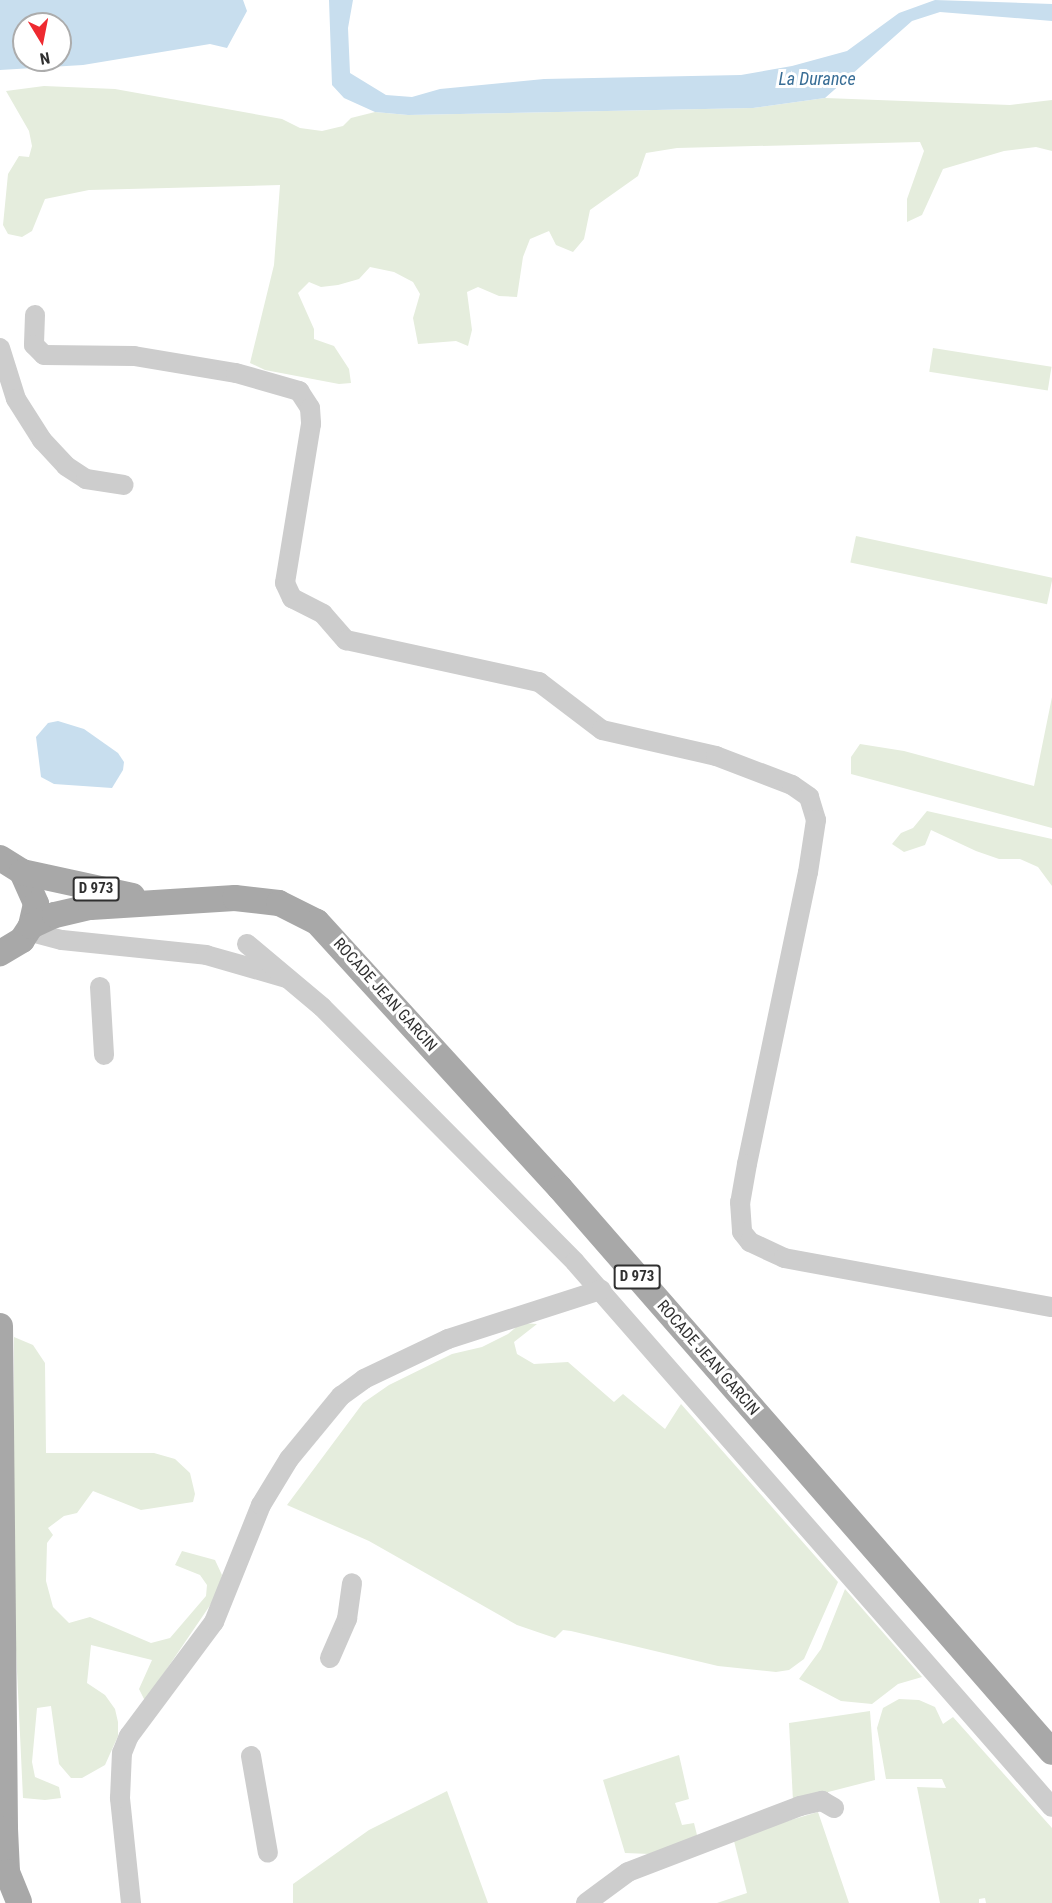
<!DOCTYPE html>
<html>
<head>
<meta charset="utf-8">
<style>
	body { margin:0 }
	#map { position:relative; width:1052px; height:1903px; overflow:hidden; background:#fff; font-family:"Roboto Condensed",sans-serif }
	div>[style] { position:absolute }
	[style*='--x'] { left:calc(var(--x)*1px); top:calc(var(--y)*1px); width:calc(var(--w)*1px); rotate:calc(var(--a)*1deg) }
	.green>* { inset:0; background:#e5eddd; transform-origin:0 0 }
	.water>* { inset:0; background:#c8deee }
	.minor>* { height:20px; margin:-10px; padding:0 10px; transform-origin:10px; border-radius:10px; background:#cdcdcd }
	.major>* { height:26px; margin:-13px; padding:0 13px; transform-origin:13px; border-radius:13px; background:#a8a8a8 }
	span { translate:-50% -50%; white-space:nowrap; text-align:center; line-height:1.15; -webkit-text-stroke:6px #fff; paint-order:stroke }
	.shield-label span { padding:2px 4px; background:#fff; border:2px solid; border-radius:4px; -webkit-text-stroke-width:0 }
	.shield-label { font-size:15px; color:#303030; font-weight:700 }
	.street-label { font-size:16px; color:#303030 }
	.water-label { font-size:18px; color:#396e96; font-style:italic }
	.north { position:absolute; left:12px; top:12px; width:60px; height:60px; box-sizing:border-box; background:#fff; border:2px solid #acacac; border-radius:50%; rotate:170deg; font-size:16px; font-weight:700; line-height:24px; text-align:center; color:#303030 }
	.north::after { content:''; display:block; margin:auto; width:21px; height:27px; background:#ee2a30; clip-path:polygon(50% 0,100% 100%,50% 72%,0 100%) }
</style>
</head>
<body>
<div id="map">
	<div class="green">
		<i style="clip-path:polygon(44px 86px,115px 89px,282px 119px,300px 128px,322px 131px,343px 126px,351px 118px,375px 112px,408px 115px,753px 108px,825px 98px,1010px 105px,1052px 100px,1052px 151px,1036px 147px,1004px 151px,943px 169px,922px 215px,907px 222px,907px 199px,924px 151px,920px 142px,677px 148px,646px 153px,638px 176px,590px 210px,584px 239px,573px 252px,556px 245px,549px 231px,530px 239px,523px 257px,517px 297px,499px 296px,478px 287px,467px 292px,472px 330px,468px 346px,456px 341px,418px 344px,413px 318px,420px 294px,413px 282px,394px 272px,370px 267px,359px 279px,338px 285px,321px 287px,309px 282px,298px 293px,314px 329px,314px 339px,334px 346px,349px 369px,351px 383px,339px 384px,265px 370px,250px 363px,274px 265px,280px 185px,89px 190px,45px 199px,32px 231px,22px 237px,8px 234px,3px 225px,8px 174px,19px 156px,29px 157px,32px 146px,29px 131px,6px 91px)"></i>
		<i style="left:933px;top:348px;width:120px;height:24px;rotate:9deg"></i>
		<i style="left:856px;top:536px;width:201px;height:27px;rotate:12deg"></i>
		<i style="clip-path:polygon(1052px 697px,1052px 828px,851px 774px,851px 757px,860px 744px,904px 751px,1034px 786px)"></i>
		<i style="clip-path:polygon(927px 811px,1052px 839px,1052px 886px,1038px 867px,1020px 859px,999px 859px,976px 851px,931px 830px,925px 845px,904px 852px,892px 844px,901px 833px,913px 828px)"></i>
		<i style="clip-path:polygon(521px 1323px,537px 1324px,514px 1342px,517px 1354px,534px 1364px,568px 1362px,614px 1402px,623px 1394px,665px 1429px,681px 1404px,838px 1582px,804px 1659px,789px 1670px,776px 1672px,718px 1666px,571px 1631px,563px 1630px,555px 1638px,517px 1625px,369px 1541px,287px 1505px,363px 1403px,389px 1385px,452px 1354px,482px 1347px,508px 1334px)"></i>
		<i style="clip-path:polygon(14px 1337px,33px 1345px,45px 1363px,46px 1453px,154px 1453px,175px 1459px,190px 1473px,195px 1494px,193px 1502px,141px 1510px,93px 1491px,77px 1513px,64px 1516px,48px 1528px,53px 1535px,47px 1543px,46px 1581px,53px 1607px,69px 1623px,90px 1617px,151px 1643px,170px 1638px,206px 1596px,207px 1585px,200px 1575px,175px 1565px,182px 1551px,215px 1560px,222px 1575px,215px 1598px,145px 1701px,139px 1689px,152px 1660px,91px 1645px,87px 1683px,105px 1695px,115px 1709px,118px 1722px,118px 1736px,105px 1765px,82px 1778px,71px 1778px,59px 1764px,51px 1706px,37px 1708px,32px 1762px,35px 1777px,59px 1787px,61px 1798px,45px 1800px,23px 1798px,14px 1607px)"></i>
		<i style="clip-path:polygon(845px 1589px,922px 1677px,898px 1684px,872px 1704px,841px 1701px,799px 1679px,821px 1649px)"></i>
		<i style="clip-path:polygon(899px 1699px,919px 1700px,935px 1707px,943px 1724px,953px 1717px,1052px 1828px,1052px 1903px,986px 1903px,985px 1898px,979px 1899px,979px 1903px,940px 1903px,917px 1787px,946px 1788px,942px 1779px,886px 1779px,877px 1728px,883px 1708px)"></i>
		<i style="clip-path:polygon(870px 1711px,875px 1780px,793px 1801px,789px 1723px)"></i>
		<i style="clip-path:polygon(679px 1755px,689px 1799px,675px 1803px,682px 1825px,694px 1823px,698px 1839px,650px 1854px,625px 1853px,603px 1780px)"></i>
		<i style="clip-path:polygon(447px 1791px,488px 1903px,293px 1903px,293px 1884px,369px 1830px)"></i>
		<i style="clip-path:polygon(818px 1812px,849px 1903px,717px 1903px,747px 1893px,733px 1837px)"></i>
	</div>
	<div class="water">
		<i style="clip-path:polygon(evenodd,0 0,243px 0,247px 11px,227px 48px,210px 44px,83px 65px,0 70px,0 0,24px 24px,60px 24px,60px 60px,24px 60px,24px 24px)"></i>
		<i style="clip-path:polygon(329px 0,353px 0,348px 28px,350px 73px,386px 95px,412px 97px,440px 89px,544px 79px,741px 75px,792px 66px,847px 51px,899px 13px,935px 0,1052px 4px,1052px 21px,940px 12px,912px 21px,825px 98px,753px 108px,408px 115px,375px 112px,344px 98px,332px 85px)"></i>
		<i style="clip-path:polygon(58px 721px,84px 729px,118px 753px,124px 762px,123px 770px,112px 788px,54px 784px,41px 777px,36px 737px,48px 723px)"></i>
	</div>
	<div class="minor">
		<i style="--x:35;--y:315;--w:30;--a:92"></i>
		<i style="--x:34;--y:345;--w:14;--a:45"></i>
		<i style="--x:44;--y:355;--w:90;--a:0.6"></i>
		<i style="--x:134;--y:356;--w:103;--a:9.5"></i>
		<i style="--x:236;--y:373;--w:66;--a:15.9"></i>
		<i style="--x:299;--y:391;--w:20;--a:57"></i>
		<i style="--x:310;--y:408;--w:16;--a:86"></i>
		<i style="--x:311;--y:424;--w:161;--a:99.3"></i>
		<i style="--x:285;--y:583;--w:17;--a:65"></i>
		<i style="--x:292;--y:598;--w:35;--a:27"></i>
		<i style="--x:323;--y:614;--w:35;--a:49"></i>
		<i style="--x:346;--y:640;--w:198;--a:12.3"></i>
		<i style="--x:539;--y:682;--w:79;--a:37.3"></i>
		<i style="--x:602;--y:730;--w:117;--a:12.8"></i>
		<i style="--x:716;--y:756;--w:81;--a:20.9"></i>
		<i style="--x:792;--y:785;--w:21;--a:35"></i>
		<i style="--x:809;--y:797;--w:24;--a:73"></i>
		<i style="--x:816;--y:820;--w:53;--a:98.7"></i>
		<i style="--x:808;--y:872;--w:298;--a:101.8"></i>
		<i style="--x:747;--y:1164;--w:39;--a:100"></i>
		<i style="--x:740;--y:1202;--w:30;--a:86"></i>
		<i style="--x:742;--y:1232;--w:13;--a:51"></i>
		<i style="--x:750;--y:1242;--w:38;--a:25"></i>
		<i style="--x:784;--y:1258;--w:272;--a:10.4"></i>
		<i style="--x:0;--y:348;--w:53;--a:72.6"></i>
		<i style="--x:16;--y:399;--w:49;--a:57.6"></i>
		<i style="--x:42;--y:440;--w:35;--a:47"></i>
		<i style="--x:66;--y:466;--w:24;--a:33"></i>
		<i style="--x:86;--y:479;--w:38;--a:9"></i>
		<i style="--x:28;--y:931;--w:35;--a:15"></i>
		<i style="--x:62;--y:940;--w:145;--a:5.9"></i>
		<i style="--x:206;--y:955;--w:84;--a:15.9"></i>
		<i style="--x:247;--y:944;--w:98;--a:40"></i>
		<i style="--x:322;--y:1007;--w:359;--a:45.2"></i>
		<i style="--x:575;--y:1262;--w:724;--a:48.81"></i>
		<i style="--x:100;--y:987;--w:68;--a:86.6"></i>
		<i style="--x:330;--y:1658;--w:43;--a:-66.4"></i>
		<i style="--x:347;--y:1619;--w:36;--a:-82"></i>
		<i style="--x:251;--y:1756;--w:98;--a:80.1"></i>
		<i style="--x:131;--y:1903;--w:106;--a:-96"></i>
		<i style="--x:120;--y:1798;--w:45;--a:-87.5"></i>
		<i style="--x:122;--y:1753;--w:18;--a:-68"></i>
		<i style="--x:129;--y:1736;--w:142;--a:-53.3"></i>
		<i style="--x:214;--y:1622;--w:126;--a:-68.1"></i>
		<i style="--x:261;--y:1505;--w:54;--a:-58.7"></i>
		<i style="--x:289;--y:1459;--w:82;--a:-50.5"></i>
		<i style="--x:341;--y:1396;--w:29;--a:-36"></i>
		<i style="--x:364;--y:1379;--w:93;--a:-25.5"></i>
		<i style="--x:448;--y:1339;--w:161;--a:-17.8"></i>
		<i style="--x:586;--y:1903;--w:52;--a:-36.4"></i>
		<i style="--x:628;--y:1872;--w:184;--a:-21"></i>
		<i style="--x:800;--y:1806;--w:23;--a:-13"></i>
		<i style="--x:822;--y:1801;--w:14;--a:30"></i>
	</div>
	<div class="major">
		<i style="--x:0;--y:858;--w:26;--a:32"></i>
		<i style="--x:22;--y:872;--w:35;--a:66"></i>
		<i style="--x:36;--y:904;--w:23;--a:103"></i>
		<i style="--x:31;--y:926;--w:17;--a:123"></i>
		<i style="--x:22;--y:940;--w:26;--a:149"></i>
		<i style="--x:22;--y:872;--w:113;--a:12.3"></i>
		<i style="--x:31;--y:926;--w:26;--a:-25"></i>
		<i style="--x:55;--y:915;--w:37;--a:-13"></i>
		<i style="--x:91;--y:907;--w:144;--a:-3.6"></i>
		<i style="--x:235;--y:898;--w:44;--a:6.5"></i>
		<i style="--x:279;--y:903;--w:42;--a:26.6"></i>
		<i style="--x:317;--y:922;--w:360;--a:47.6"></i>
		<i style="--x:560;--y:1188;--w:748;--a:48.9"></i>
		<i style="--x:0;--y:1326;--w:503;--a:89.43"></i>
		<i style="--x:5;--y:1829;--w:43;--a:87.3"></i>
		<i style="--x:7;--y:1872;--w:32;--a:68"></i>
	</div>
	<div class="shield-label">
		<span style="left:96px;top:889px">D 973</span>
		<span style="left:637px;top:1277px">D 973</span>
	</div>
	<div class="street-label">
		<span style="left:385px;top:995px;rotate:48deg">ROCADE JEAN GARCIN</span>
		<span style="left:708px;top:1358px;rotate:49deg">ROCADE JEAN GARCIN</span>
	</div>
	<div class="water-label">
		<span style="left:817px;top:79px">La Durance</span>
	</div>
	<div class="north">N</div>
</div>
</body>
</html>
